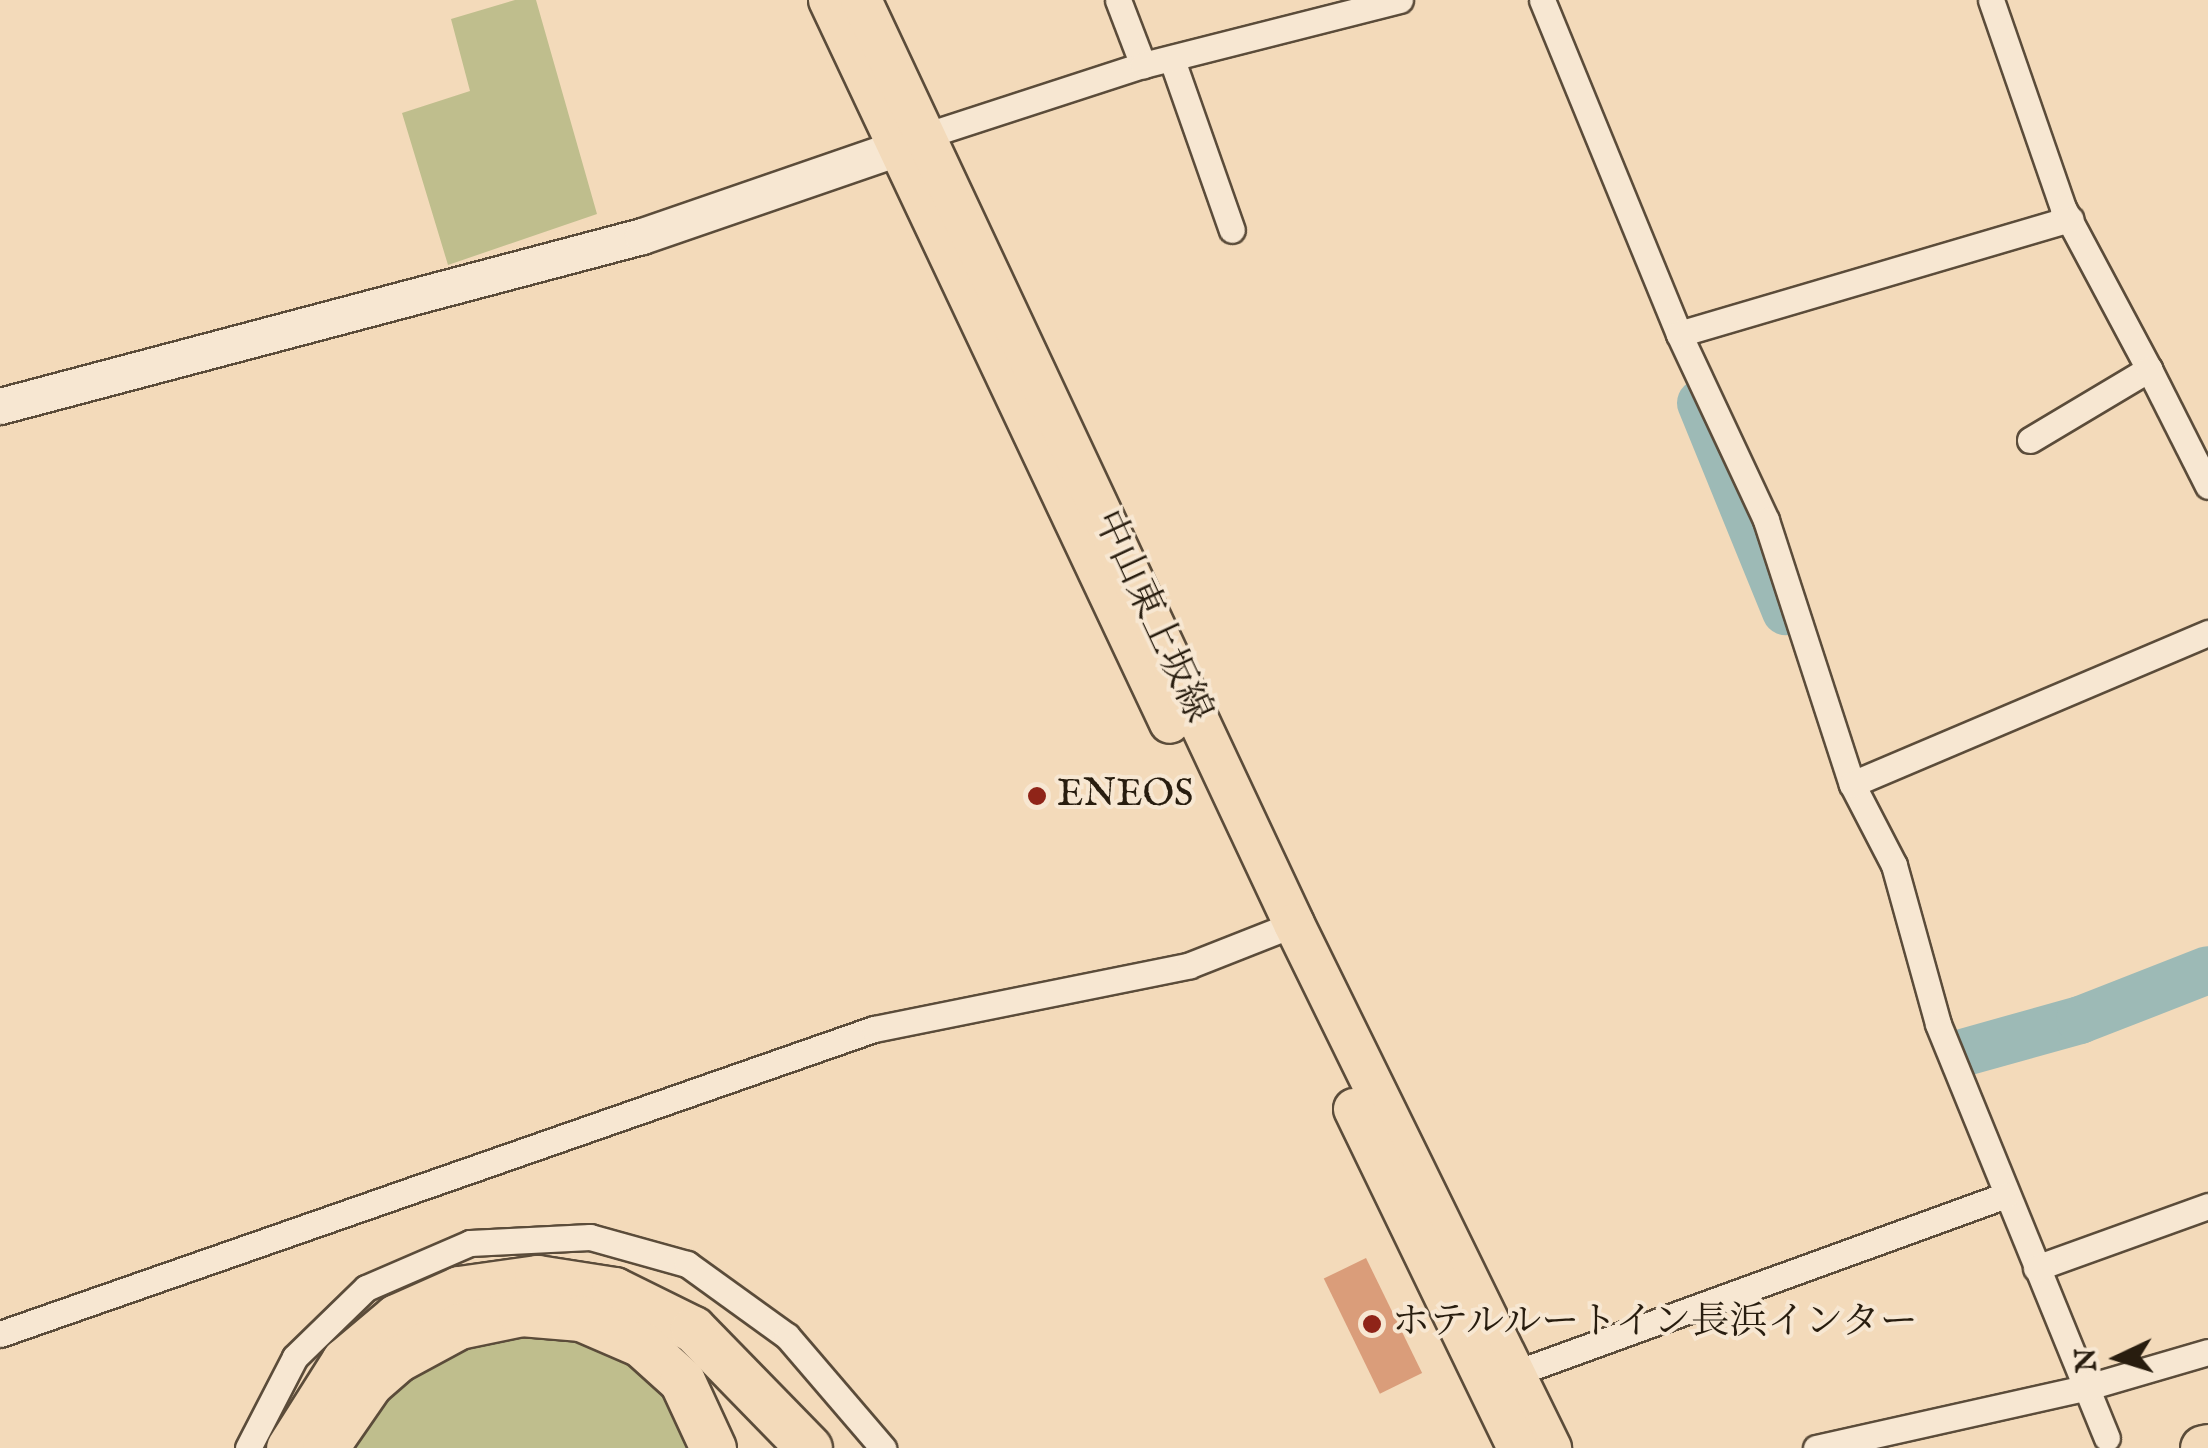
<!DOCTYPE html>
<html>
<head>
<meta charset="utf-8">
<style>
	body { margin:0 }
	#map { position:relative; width:2208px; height:1448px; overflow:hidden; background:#f3daba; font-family:"IM FELL English","Noto Serif JP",serif }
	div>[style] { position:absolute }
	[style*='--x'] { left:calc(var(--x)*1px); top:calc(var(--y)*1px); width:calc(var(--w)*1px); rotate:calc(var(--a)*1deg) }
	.green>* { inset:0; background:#bfbe8d }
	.river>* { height:48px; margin:-24px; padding:0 24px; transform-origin:24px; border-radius:24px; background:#9dbab6 }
	.building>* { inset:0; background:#da9d7a; transform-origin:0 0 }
	.roads { filter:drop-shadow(2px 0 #5b4c3a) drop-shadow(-2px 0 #5b4c3a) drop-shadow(0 2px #5b4c3a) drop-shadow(0 -2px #5b4c3a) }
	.street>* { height:25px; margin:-12.5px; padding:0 12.5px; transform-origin:12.5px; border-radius:12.5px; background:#f7e7d2 }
	.secondary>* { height:35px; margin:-17.5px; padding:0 17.5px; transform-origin:17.5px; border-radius:17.5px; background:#f7e7d2 }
	.primary>* { height:40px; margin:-20px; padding:0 20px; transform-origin:20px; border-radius:20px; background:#f3daba }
	.highway>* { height:45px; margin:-22.5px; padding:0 22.5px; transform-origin:22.5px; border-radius:22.5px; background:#f3daba }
	.dots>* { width:28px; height:28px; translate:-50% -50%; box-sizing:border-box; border:5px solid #f7e7d2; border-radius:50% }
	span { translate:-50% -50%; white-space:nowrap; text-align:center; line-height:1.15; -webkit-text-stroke:8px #f7e7d2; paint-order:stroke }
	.street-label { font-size:38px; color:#281d0f }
	.poi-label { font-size:38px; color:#281d0f }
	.left { translate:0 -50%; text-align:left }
	.north { position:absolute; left:2068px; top:1308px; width:100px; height:100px; -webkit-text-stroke:8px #f7e7d2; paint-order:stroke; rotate:266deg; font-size:28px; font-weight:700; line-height:40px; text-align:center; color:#281d0f }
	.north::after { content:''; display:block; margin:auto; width:35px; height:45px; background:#281d0f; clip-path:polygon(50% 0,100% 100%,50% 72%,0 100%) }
</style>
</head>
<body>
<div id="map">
	<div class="green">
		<i style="clip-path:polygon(515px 0,536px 0,597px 214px,448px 265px,402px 113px,470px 91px,451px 19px)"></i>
		<i style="clip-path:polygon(495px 1334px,572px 1334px,625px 1353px,660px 1388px,692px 1448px,349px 1448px,366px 1416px,439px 1352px)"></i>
	</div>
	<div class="river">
		<i style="--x:1701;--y:403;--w:225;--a:67.8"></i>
		<i style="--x:1962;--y:1053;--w:123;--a:-15.6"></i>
		<i style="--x:2080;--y:1020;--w:137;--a:-21.3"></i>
	</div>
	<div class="building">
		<i style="left:1366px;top:1258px;width:128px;height:47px;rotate:64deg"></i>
	</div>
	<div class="roads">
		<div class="street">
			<i style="--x:1118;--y:0;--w:70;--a:69"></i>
			<i style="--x:1542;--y:0;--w:361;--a:67.7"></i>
			<i style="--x:1679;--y:334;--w:205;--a:64.9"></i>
			<i style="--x:1766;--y:520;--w:278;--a:72"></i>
			<i style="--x:1852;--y:784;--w:91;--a:62.6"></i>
			<i style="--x:1894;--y:865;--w:165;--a:74.5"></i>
			<i style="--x:1938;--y:1024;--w:447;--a:67.8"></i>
			<i style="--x:1991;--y:0;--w:220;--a:70.9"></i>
			<i style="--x:2063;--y:208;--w:183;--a:61.9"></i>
			<i style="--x:1172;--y:60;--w:180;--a:70.6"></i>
			<i style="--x:915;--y:139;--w:240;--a:-18"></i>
			<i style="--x:1143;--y:65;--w:265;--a:-14.2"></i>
			<i style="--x:1679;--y:334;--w:408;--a:-16.4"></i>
			<i style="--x:2030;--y:440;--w:139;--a:-30.8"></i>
			<i style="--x:2149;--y:369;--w:131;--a:63.2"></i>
			<i style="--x:1852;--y:784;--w:387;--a:-23"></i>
			<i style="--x:2036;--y:1268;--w:183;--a:-19.8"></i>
			<i style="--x:0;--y:1334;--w:926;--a:-19.24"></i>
			<i style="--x:874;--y:1029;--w:322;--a:-11.4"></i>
			<i style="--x:1190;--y:965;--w:112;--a:-21.5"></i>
			<i style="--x:1505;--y:1377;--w:533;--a:-19.96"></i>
			<i style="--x:248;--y:1448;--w:102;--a:-62.7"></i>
			<i style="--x:295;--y:1357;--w:99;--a:-44.2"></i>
			<i style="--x:366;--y:1288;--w:113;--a:-23.4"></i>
			<i style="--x:470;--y:1243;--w:120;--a:-2.9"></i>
			<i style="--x:590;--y:1237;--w:101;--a:15.6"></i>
			<i style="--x:687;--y:1264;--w:123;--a:35.8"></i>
			<i style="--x:787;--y:1336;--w:148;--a:49.4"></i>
			<i style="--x:1816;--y:1448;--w:279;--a:-12.6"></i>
			<i style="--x:2088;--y:1387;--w:125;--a:-16.3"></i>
		</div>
		<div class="secondary">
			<i style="--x:0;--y:406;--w:664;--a:-14.83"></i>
			<i style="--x:642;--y:236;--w:270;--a:-19"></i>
		</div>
		<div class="primary">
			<i style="--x:829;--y:0;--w:799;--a:64.75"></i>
			<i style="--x:861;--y:0;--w:1020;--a:64.89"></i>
			<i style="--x:1294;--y:924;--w:584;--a:63.87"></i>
			<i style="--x:1354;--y:1109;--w:377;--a:64.2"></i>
		</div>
		<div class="highway">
			<i style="--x:289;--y:1448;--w:103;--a:-57.7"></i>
			<i style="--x:344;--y:1361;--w:68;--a:-40.2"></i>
			<i style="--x:396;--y:1317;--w:69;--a:-24"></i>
			<i style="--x:459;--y:1289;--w:79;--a:-8"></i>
			<i style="--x:537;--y:1278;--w:78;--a:8.9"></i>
			<i style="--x:614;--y:1290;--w:88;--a:26.3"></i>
			<i style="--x:693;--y:1329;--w:166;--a:45.7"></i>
			<i style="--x:325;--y:1448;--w:79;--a:-55.3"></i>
			<i style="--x:370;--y:1383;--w:35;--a:-41"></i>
			<i style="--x:396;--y:1360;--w:72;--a:-28.4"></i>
			<i style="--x:459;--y:1326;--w:63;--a:-11.8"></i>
			<i style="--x:521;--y:1313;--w:60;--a:4.8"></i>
			<i style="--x:581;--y:1318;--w:65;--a:23.4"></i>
			<i style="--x:641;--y:1344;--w:55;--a:42.1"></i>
			<i style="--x:682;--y:1381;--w:74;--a:65.2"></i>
			<i style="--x:2203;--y:1448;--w:5;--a:-11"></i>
		</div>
	</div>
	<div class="dots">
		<i style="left:1037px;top:796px;background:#8f2418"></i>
		<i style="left:1372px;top:1324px;background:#8f2418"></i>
	</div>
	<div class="street-label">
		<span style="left:1151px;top:617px;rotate:65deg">中山東上坂線</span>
	</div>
	<div class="poi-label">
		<span class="left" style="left:1057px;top:796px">ENEOS</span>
		<span class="left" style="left:1392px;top:1324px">ホテルルートイン長浜インター</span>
	</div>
	<div class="north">N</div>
</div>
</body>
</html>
